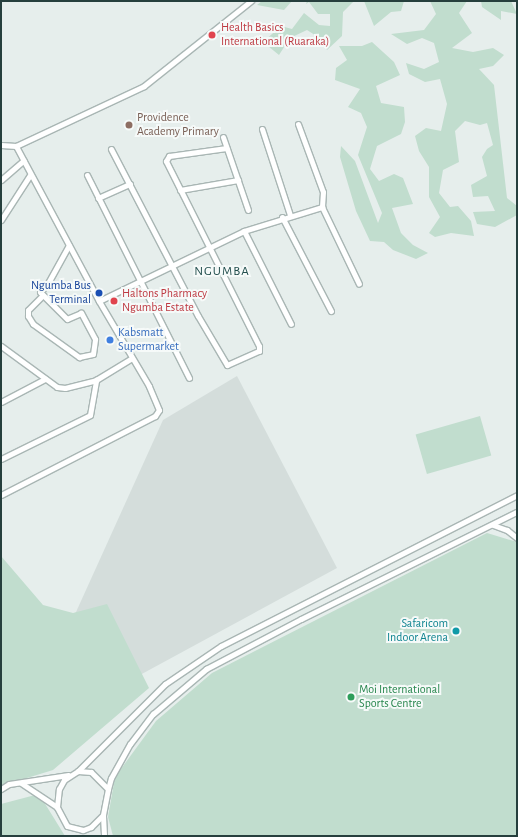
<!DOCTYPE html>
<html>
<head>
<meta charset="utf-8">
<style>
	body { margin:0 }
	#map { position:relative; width:518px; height:837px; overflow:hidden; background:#e6eeec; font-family:"Alegreya Sans",sans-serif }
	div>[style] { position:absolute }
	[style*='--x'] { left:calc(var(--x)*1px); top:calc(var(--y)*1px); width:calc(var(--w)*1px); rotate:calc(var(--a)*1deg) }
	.built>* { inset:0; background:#d4dddb }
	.green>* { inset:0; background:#c1ddce; transform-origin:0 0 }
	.roads { filter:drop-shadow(1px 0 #a9b6b4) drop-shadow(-1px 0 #a9b6b4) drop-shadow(0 1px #a9b6b4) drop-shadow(0 -1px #a9b6b4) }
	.street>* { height:5px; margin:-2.5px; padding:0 2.5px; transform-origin:2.5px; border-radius:2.5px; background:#fff }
	.dots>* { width:11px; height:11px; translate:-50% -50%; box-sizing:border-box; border:2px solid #f6faf9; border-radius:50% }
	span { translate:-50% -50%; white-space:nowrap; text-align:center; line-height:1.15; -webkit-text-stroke:4px #f6faf9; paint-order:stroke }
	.health-label { font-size:12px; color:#be3a42 }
	.left { translate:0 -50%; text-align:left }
	.education-label { font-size:12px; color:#785e54 }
	.transit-label { font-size:12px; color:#164399 }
	.right { translate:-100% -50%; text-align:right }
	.shop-label { font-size:12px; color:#366cbe }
	.culture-label { font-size:12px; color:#0d838f }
	.leisure-label { font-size:12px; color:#27864d }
	.neighbourhood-label { font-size:13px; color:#234f4e; letter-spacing:1px }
	.frame { position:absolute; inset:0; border:2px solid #263f3d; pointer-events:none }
</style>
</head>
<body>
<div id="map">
	<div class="built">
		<i style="clip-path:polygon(237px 376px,337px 568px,81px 707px,57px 654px,163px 420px)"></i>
	</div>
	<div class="green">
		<i style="clip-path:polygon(262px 1px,292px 1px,284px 10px,257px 5px)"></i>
		<i style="clip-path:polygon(307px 1px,354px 1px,343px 12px,342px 36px,327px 50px,321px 39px,307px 30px,290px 38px,279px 55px,263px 42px,281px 26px,292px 29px,304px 13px,319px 25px,330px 26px,330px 14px,318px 14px,309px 2px,306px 4px)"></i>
		<i style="clip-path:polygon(364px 1px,404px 1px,401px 11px,391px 12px,374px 26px)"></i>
		<i style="clip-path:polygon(430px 1px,467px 1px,459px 13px,472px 33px,452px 48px,473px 52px,493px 48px,504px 55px,493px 66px,479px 69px,494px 85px,507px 198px,517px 206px,517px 215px,495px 227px,477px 224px,473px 212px,495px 211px,488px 196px,473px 197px,471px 185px,487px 176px,482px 157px,487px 149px,493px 145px,487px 123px,480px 125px,465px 121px,455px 131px,459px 162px,443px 170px,439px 193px,450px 207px,458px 206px,471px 221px,474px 236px,451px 233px,435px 237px,429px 233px,440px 217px,429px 197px,429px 167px,419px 151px,415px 136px,426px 128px,441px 131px,447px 104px,440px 79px,425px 82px,409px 74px,406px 63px,424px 69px,439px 62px,434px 43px,422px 38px,407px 44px,391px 34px,424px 30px,436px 14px)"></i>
		<i style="clip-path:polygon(481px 1px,511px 1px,517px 14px,501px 11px,501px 20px,482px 7px)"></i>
		<i style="clip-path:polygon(372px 42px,394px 62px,400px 75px,376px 86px,381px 103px,404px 107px,405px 122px,401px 134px,377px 146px,370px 169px,379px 181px,394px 174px,403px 178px,413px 204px,392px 208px,401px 233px,413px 245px,428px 253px,416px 259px,393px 250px,384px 242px,370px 241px,356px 211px,340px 157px,341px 146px,355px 161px,378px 223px,382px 213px,358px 155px,367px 127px,361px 113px,348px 107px,360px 89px,335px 80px,336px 68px,347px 60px,339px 46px,362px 46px)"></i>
		<i style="left:480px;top:416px;width:41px;height:67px;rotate:74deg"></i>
		<i style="clip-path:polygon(487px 533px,517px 542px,517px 836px,113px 836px,108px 817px,115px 777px,156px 721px,212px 673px)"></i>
		<i style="clip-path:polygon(1px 556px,43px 605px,73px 613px,107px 604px,149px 688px,53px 770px,1px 786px)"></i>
		<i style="clip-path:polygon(39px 794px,65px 836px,1px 836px,1px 804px)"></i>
	</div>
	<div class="roads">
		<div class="street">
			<i style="--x:298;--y:124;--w:72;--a:69.8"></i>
			<i style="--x:323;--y:192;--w:15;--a:94"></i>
			<i style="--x:322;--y:207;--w:85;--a:64.3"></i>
			<i style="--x:262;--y:129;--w:90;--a:72"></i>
			<i style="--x:223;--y:137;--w:77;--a:71.1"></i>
			<i style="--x:1;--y:145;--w:15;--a:4"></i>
			<i style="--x:16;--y:146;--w:141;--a:-25.1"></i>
			<i style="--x:144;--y:86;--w:137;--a:-38.5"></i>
			<i style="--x:111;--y:149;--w:188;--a:62.5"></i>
			<i style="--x:198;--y:316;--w:57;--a:59.4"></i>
			<i style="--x:227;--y:365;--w:35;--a:-24"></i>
			<i style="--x:259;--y:351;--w:5;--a:-90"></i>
			<i style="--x:259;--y:346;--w:207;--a:-116.7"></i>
			<i style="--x:166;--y:161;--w:6;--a:-59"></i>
			<i style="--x:169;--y:156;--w:58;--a:-8"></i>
			<i style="--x:87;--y:175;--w:227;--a:63.3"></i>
			<i style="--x:1;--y:180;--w:30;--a:-41"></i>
			<i style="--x:180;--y:190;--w:59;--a:-9.8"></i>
			<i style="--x:98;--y:198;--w:35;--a:-24"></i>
			<i style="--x:282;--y:217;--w:106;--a:62.5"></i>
			<i style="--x:1;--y:220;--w:54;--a:-57.2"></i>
			<i style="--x:244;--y:231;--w:104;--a:63.2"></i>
			<i style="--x:41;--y:297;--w:18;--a:135"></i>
			<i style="--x:28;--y:310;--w:6;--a:90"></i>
			<i style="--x:28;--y:316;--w:9;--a:58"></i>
			<i style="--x:33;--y:324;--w:57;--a:35.7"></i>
			<i style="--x:79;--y:357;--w:14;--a:-12"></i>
			<i style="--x:93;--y:354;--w:15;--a:-82"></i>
			<i style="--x:95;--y:339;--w:30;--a:-118"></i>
			<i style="--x:81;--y:313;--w:15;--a:157"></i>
			<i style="--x:67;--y:319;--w:38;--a:-135"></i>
			<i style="--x:40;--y:292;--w:12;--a:-48"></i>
			<i style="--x:48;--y:283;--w:43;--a:-61.1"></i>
			<i style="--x:99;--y:301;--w:161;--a:-25.8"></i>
			<i style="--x:244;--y:231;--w:82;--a:-17.1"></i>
			<i style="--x:1;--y:346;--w:69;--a:36.2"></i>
			<i style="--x:57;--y:387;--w:8;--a:7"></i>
			<i style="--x:65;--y:388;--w:32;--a:-14"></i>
			<i style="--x:96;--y:380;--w:42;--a:-31.4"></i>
			<i style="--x:1;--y:402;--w:50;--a:-27.6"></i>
			<i style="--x:1;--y:459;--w:99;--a:-26.3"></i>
			<i style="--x:90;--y:415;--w:36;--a:-80"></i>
			<i style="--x:1;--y:495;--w:173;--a:-27.2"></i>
			<i style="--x:155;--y:416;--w:7;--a:-56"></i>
			<i style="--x:159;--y:410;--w:26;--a:-113"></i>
			<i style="--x:149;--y:386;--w:99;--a:-120.5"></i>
			<i style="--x:99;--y:301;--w:176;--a:-118.2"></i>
			<i style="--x:493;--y:525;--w:15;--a:20"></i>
			<i style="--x:507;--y:530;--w:13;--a:39"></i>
			<i style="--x:78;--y:771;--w:123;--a:-45"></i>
			<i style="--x:165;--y:684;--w:68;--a:-34.2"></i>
			<i style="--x:221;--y:646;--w:332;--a:-27"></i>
			<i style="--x:78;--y:771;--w:13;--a:4"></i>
			<i style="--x:91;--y:772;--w:24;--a:45"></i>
			<i style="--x:108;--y:789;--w:26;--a:101"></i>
			<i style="--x:103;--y:815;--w:17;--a:135"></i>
			<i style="--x:91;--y:827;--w:9;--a:159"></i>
			<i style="--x:83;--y:830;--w:16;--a:-166"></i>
			<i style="--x:67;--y:826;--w:21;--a:-118"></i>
			<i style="--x:57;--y:807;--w:18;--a:-84"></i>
			<i style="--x:59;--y:789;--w:10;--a:-61"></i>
			<i style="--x:64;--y:780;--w:17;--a:-33"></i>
			<i style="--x:21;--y:783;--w:43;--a:33.7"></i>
			<i style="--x:1;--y:789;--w:9;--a:-32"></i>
			<i style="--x:9;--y:784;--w:60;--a:-8.7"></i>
			<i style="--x:108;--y:789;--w:11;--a:-75"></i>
			<i style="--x:111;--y:778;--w:39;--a:-61"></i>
			<i style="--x:130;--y:744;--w:38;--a:-53"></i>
			<i style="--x:153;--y:714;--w:70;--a:-40.3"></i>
			<i style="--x:206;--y:669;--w:107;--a:-27.8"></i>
			<i style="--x:301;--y:619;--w:241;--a:-26.4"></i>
			<i style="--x:103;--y:816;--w:20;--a:87"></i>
		</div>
	</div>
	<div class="dots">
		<i style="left:212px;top:35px;background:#e0444e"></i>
		<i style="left:129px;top:125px;background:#8d6e63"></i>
		<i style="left:99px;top:293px;background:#1a4fb4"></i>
		<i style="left:114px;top:301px;background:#e0444e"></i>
		<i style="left:110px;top:340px;background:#3f7fe0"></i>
		<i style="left:456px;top:631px;background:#0f9aa8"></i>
		<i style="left:351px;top:697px;background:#2e9e5b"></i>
	</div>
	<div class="health-label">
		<span class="left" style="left:221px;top:35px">Health Basics<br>International (Ruaraka)</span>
		<span class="left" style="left:122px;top:301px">Haltons Pharmacy<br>Ngumba Estate</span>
	</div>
	<div class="education-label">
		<span class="left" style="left:137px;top:125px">Providence<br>Academy Primary</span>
	</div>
	<div class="transit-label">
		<span class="right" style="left:91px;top:293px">Ngumba Bus<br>Terminal</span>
	</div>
	<div class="shop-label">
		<span class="left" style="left:118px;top:340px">Kabsmatt<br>Supermarket</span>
	</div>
	<div class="culture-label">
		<span class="right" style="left:448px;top:631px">Safaricom<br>Indoor Arena</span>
	</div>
	<div class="leisure-label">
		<span class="left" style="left:359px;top:697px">Moi International<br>Sports Centre</span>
	</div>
	<div class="neighbourhood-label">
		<span style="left:222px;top:272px">NGUMBA</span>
	</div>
	<div class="frame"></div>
</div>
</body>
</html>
